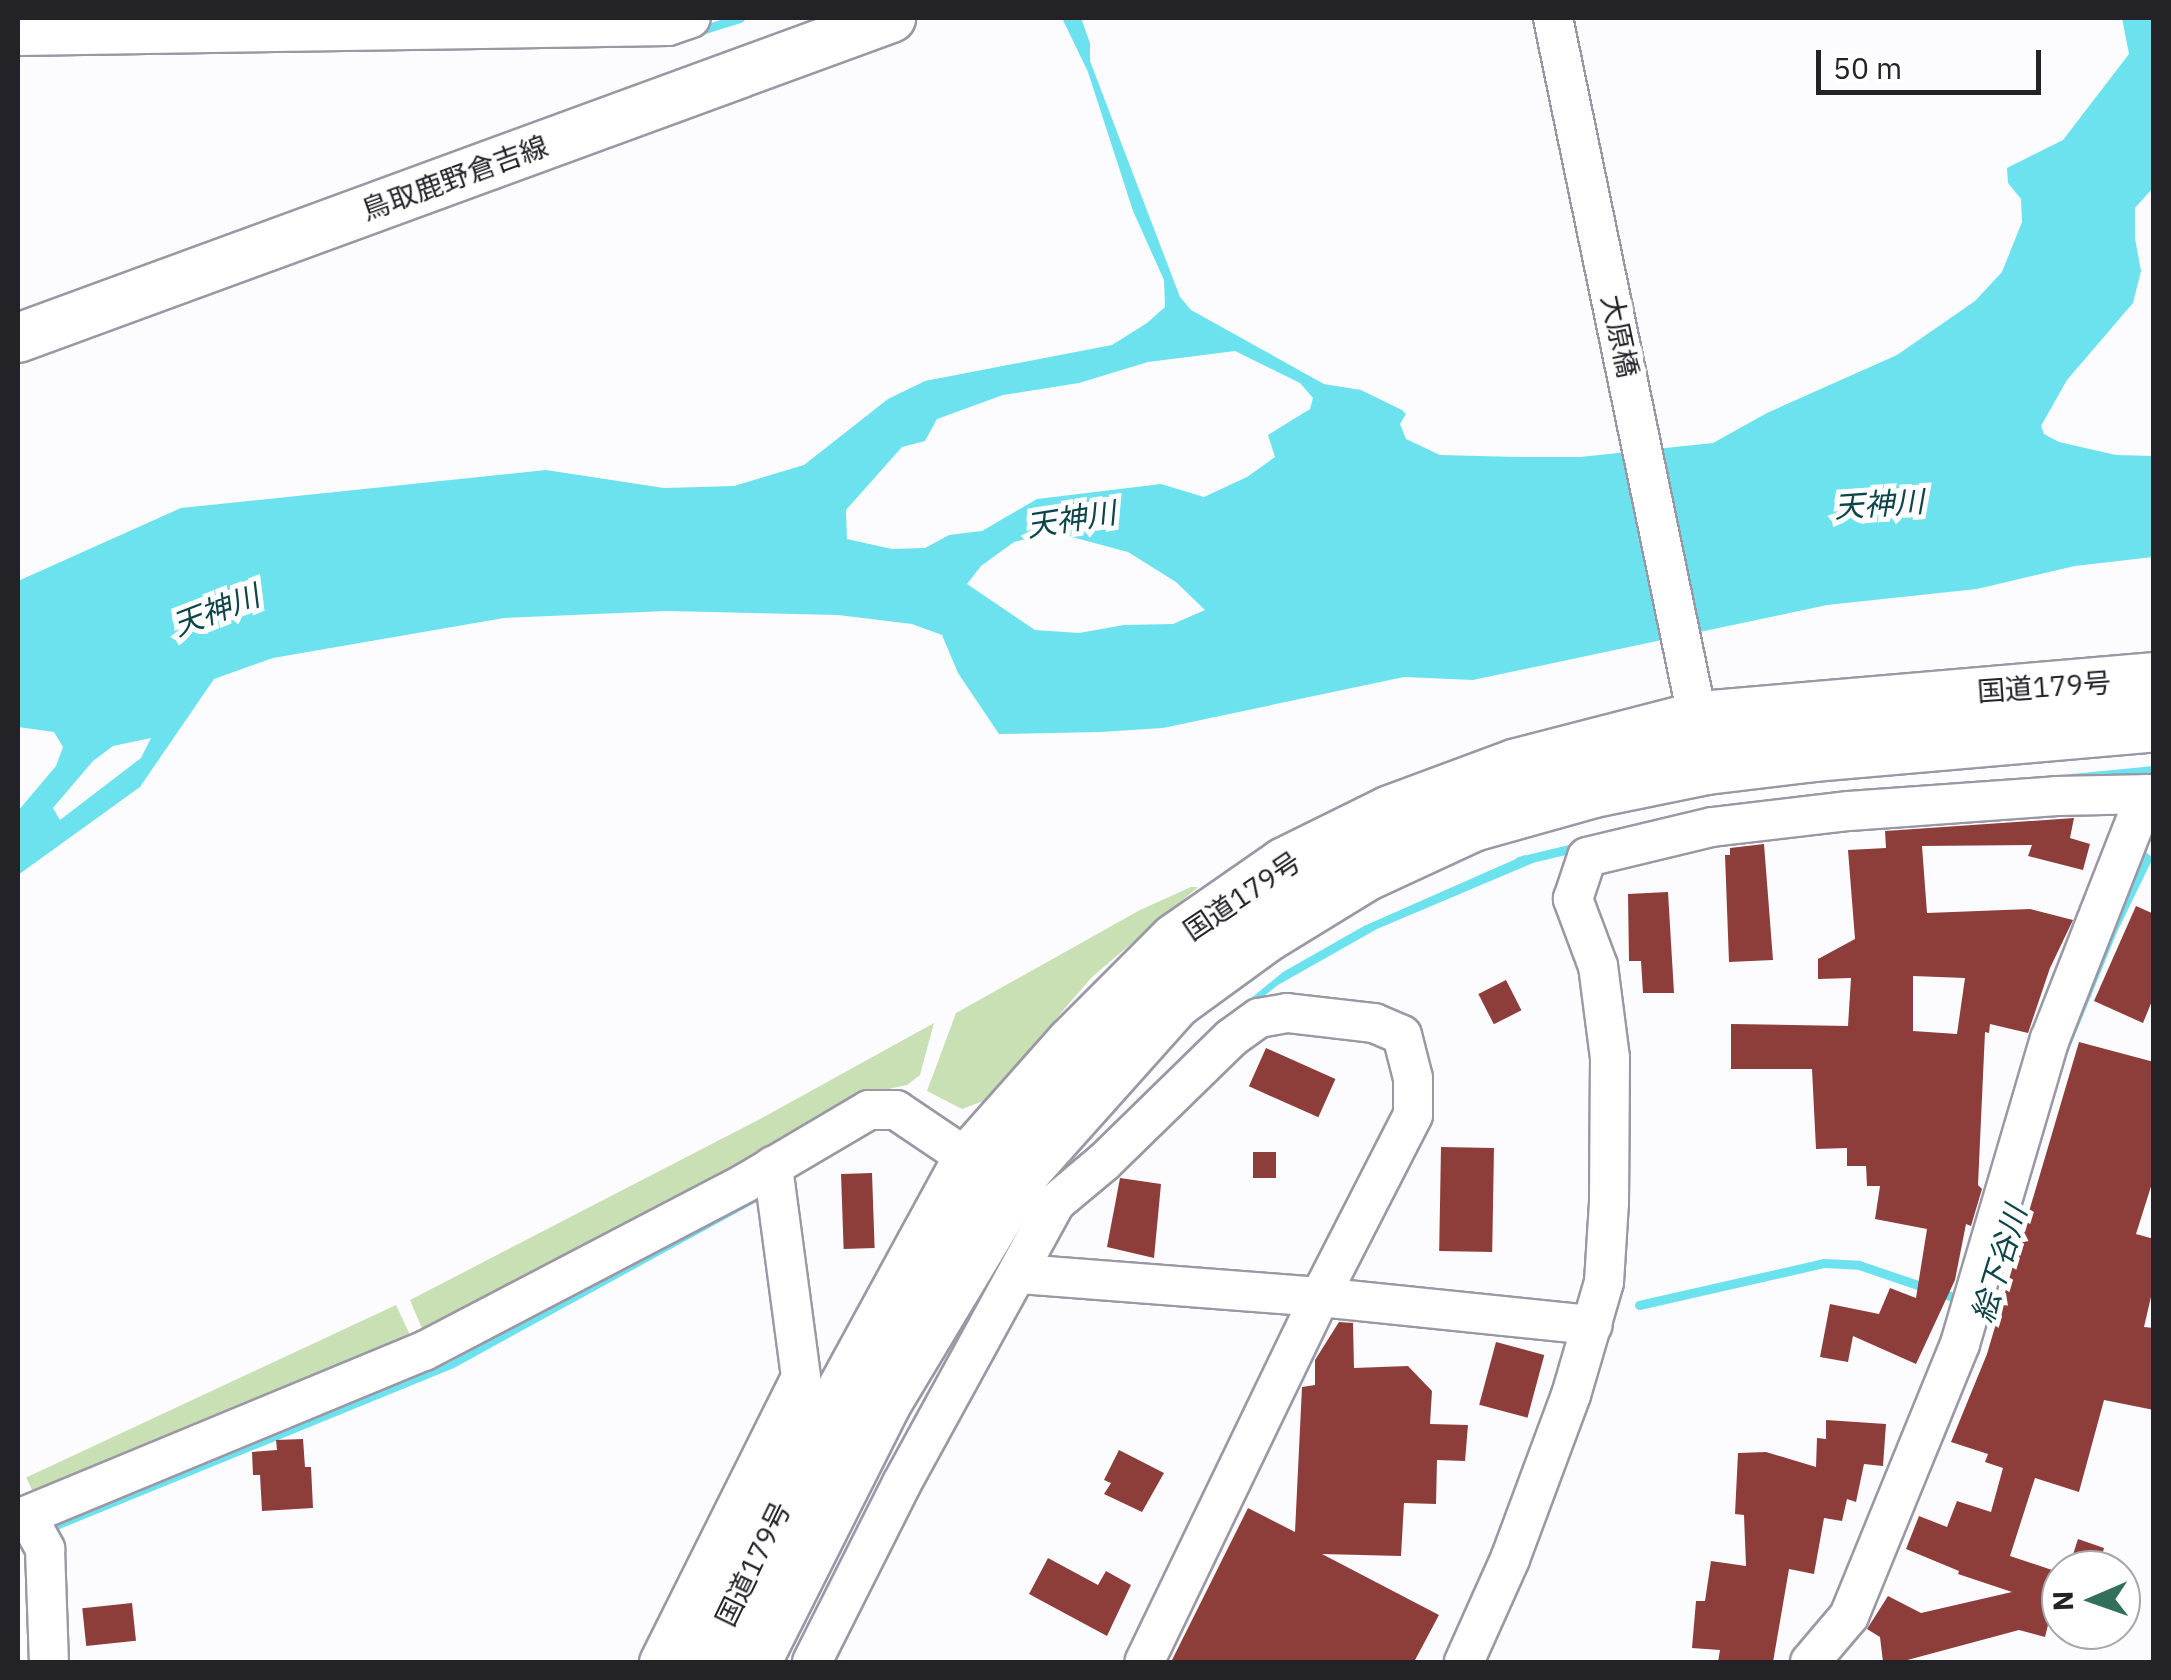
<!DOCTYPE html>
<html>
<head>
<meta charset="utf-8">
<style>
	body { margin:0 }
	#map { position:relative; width:2171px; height:1680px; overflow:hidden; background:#fcfbfe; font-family:"IBM Plex Sans","Noto Sans JP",sans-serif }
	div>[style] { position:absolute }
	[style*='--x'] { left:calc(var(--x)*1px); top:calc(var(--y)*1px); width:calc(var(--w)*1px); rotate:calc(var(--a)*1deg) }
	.green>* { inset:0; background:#c8e0b3; transform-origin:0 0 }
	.water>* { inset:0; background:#6ce2ef }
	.stream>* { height:9px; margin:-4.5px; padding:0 4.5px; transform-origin:4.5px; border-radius:4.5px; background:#6ce2ef }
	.building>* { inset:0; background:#8d3e3b; transform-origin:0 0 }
	.roads { filter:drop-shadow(2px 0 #9b98a5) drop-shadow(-2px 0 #9b98a5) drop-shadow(0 2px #9b98a5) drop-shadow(0 -2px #9b98a5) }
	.minor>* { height:38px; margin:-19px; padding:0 19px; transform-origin:19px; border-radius:19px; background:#fff }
	.major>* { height:48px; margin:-24px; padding:0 24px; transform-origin:24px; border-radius:24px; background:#fff }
	.highway>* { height:55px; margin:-27.5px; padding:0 27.5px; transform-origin:27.5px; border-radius:27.5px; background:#fff }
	span { translate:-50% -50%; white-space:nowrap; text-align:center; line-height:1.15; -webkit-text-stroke:10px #fff; paint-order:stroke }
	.street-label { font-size:28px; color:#232227 }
	.water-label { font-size:30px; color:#0d454a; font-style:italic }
	.frame { position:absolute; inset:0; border:20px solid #232227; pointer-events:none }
	.north { position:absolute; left:2041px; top:1550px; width:100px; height:100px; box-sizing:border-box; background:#fff; border:2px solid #a7a7a9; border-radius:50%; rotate:268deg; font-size:28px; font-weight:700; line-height:40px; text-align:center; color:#232227 }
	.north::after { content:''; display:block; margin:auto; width:35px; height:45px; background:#33705c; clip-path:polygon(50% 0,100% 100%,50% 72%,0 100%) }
	.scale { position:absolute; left:1816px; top:50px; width:225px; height:45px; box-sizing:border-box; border:5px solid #232227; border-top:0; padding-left:12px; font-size:30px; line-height:35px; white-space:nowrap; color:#232227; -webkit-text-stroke:8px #fff; paint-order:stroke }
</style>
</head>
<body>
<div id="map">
	<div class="green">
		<i style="clip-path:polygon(1191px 887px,1198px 887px,1092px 977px,986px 1100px,962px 1109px,927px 1091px,956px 1013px,1140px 910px)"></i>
		<i style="clip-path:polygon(934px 1023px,920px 1075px,907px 1085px,879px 1091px,426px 1338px,410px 1300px,762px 1118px)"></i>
		<i style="left:396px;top:1305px;width:42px;height:408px;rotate:65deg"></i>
	</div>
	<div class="water">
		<i style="clip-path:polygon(evenodd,1062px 18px,1081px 18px,1090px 43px,1090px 61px,1180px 297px,1191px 310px,1324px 384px,1361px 390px,1402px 410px,1406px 414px,1400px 424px,1406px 439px,1440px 455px,1518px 457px,1580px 457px,1713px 443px,1767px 413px,1897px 355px,1975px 301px,2002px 272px,2022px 222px,2021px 199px,2008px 183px,2007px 168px,2063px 140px,2129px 54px,2122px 18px,2153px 18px,2153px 188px,2135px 208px,2135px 238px,2141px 271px,2133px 303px,2067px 380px,2041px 426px,2044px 434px,2059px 442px,2116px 455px,2153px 456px,2153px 557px,2075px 566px,1977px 589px,1827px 605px,1473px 680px,1404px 677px,1163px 728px,1101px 732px,999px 734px,958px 673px,942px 635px,912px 624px,838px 615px,667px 611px,504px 618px,273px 658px,214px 679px,140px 787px,18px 875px,18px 811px,56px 766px,63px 747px,54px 732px,18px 727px,18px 581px,181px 508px,546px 470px,664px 488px,734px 486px,804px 465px,888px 399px,925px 381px,1112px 345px,1147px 323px,1165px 307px,1164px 280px,1133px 211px,1088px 72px,1062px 18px,1235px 351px,1300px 383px,1313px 398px,1310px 409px,1268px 435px,1275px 457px,1247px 477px,1204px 497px,1161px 484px,1037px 499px,982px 531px,949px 535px,925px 548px,892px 549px,847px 539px,846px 510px,902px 447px,925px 441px,937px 419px,1003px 395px,1079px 383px,1148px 362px,1235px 351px,1062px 18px,1053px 532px,1128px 552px,1176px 582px,1205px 610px,1173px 624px,1124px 625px,1079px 633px,1035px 630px,967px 584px,981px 566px,1014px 542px,1053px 532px,1062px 18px,151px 738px,141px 758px,60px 820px,53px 808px,93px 761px,113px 746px,151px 738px)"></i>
		<i style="clip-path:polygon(2146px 852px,2153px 858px,2117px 932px,2067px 1055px,1992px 1311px,1950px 1426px,1870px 1614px,1838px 1662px,1827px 1662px,2025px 1161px,2110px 924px)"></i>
		<i style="clip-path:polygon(1525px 855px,1533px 863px,1377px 929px,1278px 985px,1210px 1039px,1090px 1159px,1084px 1154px,1200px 1040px,1283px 972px,1364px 926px)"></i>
		<i style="clip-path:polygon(754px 1190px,760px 1200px,454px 1368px,18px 1546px,18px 1535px,450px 1362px)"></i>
	</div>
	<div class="stream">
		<i style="--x:695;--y:32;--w:47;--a:-17.3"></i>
		<i style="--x:2072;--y:778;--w:82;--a:-5.6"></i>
		<i style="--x:1519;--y:861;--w:65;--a:-13.4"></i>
		<i style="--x:1639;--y:1305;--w:190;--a:-12.8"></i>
		<i style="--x:1824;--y:1263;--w:35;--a:3"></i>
		<i style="--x:1859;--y:1265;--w:102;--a:18.8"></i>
	</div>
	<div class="building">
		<i style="clip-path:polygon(evenodd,2074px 818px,2070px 838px,2090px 844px,2083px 870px,2028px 856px,2032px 845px,1922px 846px,1927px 913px,2030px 909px,2073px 920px,2050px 968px,2028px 1033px,1990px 1024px,1989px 1033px,1985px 1032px,1978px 1185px,1982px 1189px,1971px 1226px,1966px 1224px,1955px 1280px,1916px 1364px,1853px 1336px,1848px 1362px,1820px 1357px,1830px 1304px,1879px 1314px,1890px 1288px,1916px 1298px,1927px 1229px,1875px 1219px,1880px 1186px,1867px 1186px,1866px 1166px,1847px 1166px,1847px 1148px,1816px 1149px,1812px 1069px,1731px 1069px,1731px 1024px,1848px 1026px,1851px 978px,1818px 979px,1818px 959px,1855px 939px,1848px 850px,1886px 848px,1885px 831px,2074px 818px,1913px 976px,1965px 978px,1957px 1034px,1913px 1031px,1913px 976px)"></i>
		<i style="clip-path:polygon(1764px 844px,1773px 960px,1729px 962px,1725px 855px,1730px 855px,1730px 848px)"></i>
		<i style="clip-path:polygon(1668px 892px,1674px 993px,1643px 993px,1641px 961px,1629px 961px,1628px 894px)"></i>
		<i style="clip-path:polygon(2136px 906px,2154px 914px,2154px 996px,2143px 1023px,2094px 1001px)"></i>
		<i style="left:1506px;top:980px;width:34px;height:31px;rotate:63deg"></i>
		<i style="clip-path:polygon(2079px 1042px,2154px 1062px,2154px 1177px,2136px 1234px,2154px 1239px,2154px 1284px,2144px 1327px,2154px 1328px,2154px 1410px,2104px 1400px,2079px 1492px,2035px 1478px,2010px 1556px,2061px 1573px,2045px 1637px,2019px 1630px,1900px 1662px,1883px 1662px,1880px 1637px,1867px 1629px,1888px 1596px,1921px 1613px,2012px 1592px,1958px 1574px,1959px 1571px,1906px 1549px,1919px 1516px,1947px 1527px,1957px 1501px,1991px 1512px,2003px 1468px,1985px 1462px,1988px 1454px,1951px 1442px,1987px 1354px)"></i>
		<i style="left:1266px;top:1048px;width:76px;height:42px;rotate:24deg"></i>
		<i style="left:1441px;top:1147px;width:53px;height:104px;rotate:1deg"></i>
		<i style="left:1276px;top:1152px;width:26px;height:23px;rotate:90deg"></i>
		<i style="left:872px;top:1173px;width:75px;height:31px;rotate:88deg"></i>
		<i style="clip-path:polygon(1120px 1178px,1161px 1184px,1154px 1258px,1107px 1247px)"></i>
		<i style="clip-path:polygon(1339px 1322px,1353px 1323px,1354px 1368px,1408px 1366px,1432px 1391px,1430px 1424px,1468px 1425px,1465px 1461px,1437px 1460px,1436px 1504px,1404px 1503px,1401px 1556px,1322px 1554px,1439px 1615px,1414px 1662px,1171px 1662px,1248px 1508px,1295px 1532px,1302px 1387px,1315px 1385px,1315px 1360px)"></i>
		<i style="left:1496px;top:1342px;width:50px;height:65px;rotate:15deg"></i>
		<i style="clip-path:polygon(1826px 1420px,1886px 1424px,1883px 1466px,1864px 1464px,1856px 1502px,1847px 1499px,1842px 1521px,1824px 1518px,1814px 1574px,1789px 1569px,1773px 1662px,1718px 1662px,1720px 1650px,1692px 1648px,1696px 1601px,1705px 1601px,1711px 1561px,1746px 1566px,1744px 1515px,1735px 1514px,1738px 1453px,1766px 1452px,1816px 1467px,1817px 1438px,1826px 1439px)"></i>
		<i style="clip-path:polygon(303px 1439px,305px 1467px,311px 1467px,313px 1508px,262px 1511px,260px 1475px,253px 1475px,252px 1452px,277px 1450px,276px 1440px)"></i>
		<i style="clip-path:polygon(1119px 1450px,1164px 1473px,1142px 1512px,1104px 1494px,1111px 1483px,1104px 1480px)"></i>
		<i style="clip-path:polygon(2078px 1539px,2104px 1548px,2098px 1570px,2068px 1570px)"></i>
		<i style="clip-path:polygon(1048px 1558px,1098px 1585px,1106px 1571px,1131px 1585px,1107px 1636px,1029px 1594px)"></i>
		<i style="left:132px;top:1603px;width:38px;height:50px;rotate:84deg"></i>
	</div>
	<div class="roads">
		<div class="minor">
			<i style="--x:1553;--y:18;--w:737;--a:78.34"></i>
			<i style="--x:18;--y:36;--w:650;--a:-0.88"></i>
			<i style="--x:668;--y:26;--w:24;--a:-19"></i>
			<i style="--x:1020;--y:1274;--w:301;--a:4.4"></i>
			<i style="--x:1320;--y:1297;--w:274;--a:5.9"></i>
			<i style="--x:27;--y:1516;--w:38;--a:61"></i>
			<i style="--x:45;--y:1549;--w:113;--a:88"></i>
			<i style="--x:18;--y:1519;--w:439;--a:-22.5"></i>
			<i style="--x:424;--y:1351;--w:362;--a:-27.6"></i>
			<i style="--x:745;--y:1183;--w:144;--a:-30.5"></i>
			<i style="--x:869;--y:1110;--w:27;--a:0"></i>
			<i style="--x:896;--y:1110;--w:89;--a:34"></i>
			<i style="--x:659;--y:1662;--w:318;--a:-63.5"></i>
			<i style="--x:801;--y:1377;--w:213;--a:-97.6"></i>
			<i style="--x:812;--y:1662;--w:200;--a:-63.3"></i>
			<i style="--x:902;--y:1483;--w:319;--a:-61.3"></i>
			<i style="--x:1055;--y:1203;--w:64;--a:-39.9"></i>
			<i style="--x:1104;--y:1162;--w:177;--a:-44.3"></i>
			<i style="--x:1231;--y:1038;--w:34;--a:-36"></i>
			<i style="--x:1259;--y:1018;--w:28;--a:-10"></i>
			<i style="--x:1287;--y:1013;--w:88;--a:6.6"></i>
			<i style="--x:1374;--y:1023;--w:30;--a:23"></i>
			<i style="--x:1402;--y:1035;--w:44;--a:75.7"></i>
			<i style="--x:1413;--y:1078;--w:37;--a:90"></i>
			<i style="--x:1413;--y:1115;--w:204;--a:117.1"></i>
			<i style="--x:1320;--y:1297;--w:405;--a:115.7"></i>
			<i style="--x:1464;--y:1662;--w:113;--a:-65.9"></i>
			<i style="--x:1510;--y:1559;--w:175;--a:-69.6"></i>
			<i style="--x:1571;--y:1395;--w:118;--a:-73.7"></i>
			<i style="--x:1604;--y:1282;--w:79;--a:-86.4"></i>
			<i style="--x:1609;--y:1203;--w:145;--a:-89.6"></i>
			<i style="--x:1610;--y:1058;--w:93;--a:-97.4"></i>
			<i style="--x:1598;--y:966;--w:72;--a:-110.5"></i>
			<i style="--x:1573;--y:899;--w:44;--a:-71.6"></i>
			<i style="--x:1587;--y:857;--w:129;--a:-13.5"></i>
			<i style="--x:1712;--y:827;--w:138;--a:-6.7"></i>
			<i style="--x:1849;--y:811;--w:208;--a:-4.1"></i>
			<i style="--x:2056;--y:796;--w:98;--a:-1.2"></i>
			<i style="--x:1810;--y:1662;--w:60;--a:-49.7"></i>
			<i style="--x:1849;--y:1616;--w:294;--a:-67.8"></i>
			<i style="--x:1960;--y:1344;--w:318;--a:-73.6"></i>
			<i style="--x:2050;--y:1039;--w:263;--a:-68.6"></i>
		</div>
		<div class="major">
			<i style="--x:18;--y:338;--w:930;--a:-20.13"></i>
		</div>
		<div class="highway">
			<i style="--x:704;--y:1662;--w:175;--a:-63.6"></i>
			<i style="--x:782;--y:1505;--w:393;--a:-61.4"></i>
			<i style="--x:970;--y:1160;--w:155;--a:-48.4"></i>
			<i style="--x:1073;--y:1044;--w:147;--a:-45"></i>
			<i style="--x:1177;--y:940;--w:131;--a:-34.8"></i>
			<i style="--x:1285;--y:865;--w:117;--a:-26.3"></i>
			<i style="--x:1390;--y:813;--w:135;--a:-20.3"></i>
			<i style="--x:1517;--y:766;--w:188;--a:-14.5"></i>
			<i style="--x:1699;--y:719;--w:457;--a:-4.9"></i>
			<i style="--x:752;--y:1662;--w:290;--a:-63.3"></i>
			<i style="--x:882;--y:1403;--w:272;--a:-59"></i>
			<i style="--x:1022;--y:1170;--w:228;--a:-48.2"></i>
			<i style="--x:1174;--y:1000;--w:110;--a:-36.1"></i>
			<i style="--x:1263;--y:935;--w:119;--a:-31.5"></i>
			<i style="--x:1364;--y:873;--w:119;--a:-24.8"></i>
			<i style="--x:1472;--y:823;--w:126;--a:-15.7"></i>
			<i style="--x:1593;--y:789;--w:115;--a:-11.5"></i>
			<i style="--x:1706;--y:766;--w:109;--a:-6.9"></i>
			<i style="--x:1814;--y:753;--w:341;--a:-5"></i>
		</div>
	</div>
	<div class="street-label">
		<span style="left:455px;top:178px;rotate:-20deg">鳥取鹿野倉吉線</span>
		<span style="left:1620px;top:336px;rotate:78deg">大原橋</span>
		<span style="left:2044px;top:687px;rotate:-4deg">国道179号</span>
		<span style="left:1242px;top:896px;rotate:-34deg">国道179号</span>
		<span style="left:753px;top:1564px;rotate:-64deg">国道179号</span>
	</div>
	<div class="water-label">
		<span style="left:1879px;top:504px;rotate:-4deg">天神川</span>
		<span style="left:1071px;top:519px;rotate:-9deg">天神川</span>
		<span style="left:216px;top:610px;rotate:-21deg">天神川</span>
		<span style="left:1999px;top:1264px;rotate:-73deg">絵下谷川</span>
	</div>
	<div class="frame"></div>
	<div class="north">N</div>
	<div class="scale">50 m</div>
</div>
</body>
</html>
